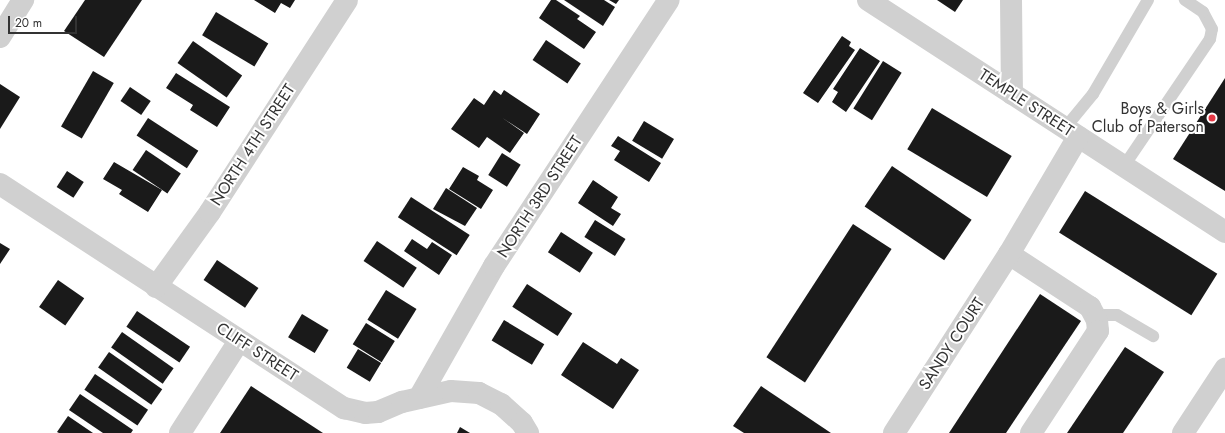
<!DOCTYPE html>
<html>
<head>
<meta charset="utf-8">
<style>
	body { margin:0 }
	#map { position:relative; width:1225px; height:433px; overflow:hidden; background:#fff; font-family:Jost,sans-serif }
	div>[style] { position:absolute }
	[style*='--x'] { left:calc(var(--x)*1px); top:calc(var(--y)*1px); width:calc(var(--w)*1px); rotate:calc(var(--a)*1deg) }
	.building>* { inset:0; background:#1a1a1a; transform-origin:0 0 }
	.service>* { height:12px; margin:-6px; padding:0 6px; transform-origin:6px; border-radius:6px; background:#d0d0d0 }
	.minor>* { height:22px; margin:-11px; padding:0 11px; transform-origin:11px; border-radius:11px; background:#d0d0d0 }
	.dots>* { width:11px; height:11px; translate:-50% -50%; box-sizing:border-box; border:2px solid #fff; border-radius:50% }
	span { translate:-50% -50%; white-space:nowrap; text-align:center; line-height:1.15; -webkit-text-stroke:4px #fff; paint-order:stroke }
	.street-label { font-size:16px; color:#333 }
	.poi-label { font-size:16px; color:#333 }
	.right { translate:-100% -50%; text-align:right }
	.scale { position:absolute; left:8px; top:16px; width:69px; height:18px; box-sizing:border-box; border:2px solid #333; border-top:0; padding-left:5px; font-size:12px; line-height:14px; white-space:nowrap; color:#333; -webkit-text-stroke:3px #fff; paint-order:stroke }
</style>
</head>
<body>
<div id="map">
	<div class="building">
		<i style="clip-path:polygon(85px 0,142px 0,104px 57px,64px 31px)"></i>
		<i style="clip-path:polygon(254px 0,295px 0,290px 8px,281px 3px,275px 13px)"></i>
		<i style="clip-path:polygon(551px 0,556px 0,580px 16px,577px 19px,596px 32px,584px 49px,539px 18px)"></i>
		<i style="clip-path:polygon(564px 0,604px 0,615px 7px,603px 26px)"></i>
		<i style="clip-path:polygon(609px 0,619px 0,616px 4px)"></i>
		<i style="clip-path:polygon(937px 0,963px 0,955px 12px)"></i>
		<i style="left:216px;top:12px;width:61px;height:27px;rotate:31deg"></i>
		<i style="clip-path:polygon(842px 36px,851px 42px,849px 46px,855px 50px,818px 103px,803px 93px)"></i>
		<i style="left:546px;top:40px;width:42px;height:24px;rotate:34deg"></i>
		<i style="left:193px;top:41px;width:60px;height:27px;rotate:35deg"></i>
		<i style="clip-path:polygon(860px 48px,880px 61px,846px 112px,832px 102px,838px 92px,833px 89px)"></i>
		<i style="left:883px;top:61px;width:22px;height:56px;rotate:32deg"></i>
		<i style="left:93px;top:71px;width:24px;height:64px;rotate:30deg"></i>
		<i style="clip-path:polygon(176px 73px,230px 107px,217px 127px,190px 110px,193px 105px,166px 88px)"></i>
		<i style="clip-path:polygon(1225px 78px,1225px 191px,1173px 159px)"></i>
		<i style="clip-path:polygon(0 84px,20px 97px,0 129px)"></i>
		<i style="left:130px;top:87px;width:25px;height:17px;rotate:34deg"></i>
		<i style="clip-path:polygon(494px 90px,501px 95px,504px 90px,540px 114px,527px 134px,501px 117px,524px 133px,510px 153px,487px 137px,479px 148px,451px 129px,474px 98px,484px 105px)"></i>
		<i style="left:932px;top:108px;width:93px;height:48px;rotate:31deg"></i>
		<i style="left:148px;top:118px;width:60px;height:21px;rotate:33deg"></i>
		<i style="left:644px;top:121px;width:35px;height:23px;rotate:31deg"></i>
		<i style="clip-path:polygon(618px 136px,661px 163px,649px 182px,614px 160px,620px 151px,611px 146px)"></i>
		<i style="left:146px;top:150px;width:42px;height:24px;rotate:34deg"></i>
		<i style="left:502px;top:153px;width:22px;height:26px;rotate:32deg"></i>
		<i style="clip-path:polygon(114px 162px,162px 190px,148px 212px,119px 194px,122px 190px,103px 179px)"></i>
		<i style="left:892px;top:166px;width:96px;height:49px;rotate:34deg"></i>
		<i style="clip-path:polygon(463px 167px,479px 176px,477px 180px,493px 190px,481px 209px,449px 189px)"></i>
		<i style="left:67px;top:171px;width:20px;height:19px;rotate:33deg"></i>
		<i style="clip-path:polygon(593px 180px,618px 197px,611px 208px,621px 214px,613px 226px,578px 203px)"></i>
		<i style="clip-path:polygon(446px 188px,477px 208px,465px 226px,433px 209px)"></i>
		<i style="left:1085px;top:191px;width:156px;height:49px;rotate:32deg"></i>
		<i style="left:411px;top:197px;width:70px;height:24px;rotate:33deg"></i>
		<i style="left:595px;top:220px;width:36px;height:20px;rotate:32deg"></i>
		<i style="left:853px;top:224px;width:46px;height:159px;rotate:33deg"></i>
		<i style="left:561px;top:232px;width:38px;height:24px;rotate:33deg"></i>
		<i style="clip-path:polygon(412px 239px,427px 249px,432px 242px,452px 255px,439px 275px,404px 251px)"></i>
		<i style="left:377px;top:241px;width:48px;height:24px;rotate:34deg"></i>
		<i style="clip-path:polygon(0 243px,10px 249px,0 264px)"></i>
		<i style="left:217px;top:260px;width:50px;height:24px;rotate:34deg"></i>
		<i style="left:58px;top:280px;width:32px;height:33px;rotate:35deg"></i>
		<i style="left:527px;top:284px;width:54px;height:27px;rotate:33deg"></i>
		<i style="left:386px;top:290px;width:36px;height:35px;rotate:32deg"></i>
		<i style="clip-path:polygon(1040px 294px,1081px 321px,1006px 433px,949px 433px)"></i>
		<i style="left:137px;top:311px;width:64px;height:19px;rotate:34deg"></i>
		<i style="left:302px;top:314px;width:31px;height:27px;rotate:31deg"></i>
		<i style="left:504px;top:320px;width:47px;height:24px;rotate:31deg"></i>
		<i style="left:366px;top:323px;width:34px;height:25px;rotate:32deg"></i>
		<i style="left:122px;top:332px;width:63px;height:19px;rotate:35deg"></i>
		<i style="clip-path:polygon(583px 342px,617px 364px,621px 358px,639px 370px,613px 409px,561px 375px)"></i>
		<i style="clip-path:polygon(1125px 347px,1164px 372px,1123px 433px,1067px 433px)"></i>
		<i style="left:358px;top:349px;width:27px;height:22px;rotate:31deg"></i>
		<i style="left:109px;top:352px;width:65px;height:19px;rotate:35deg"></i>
		<i style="left:95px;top:374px;width:64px;height:19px;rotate:34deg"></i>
		<i style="clip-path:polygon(251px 386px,323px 433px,220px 433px)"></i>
		<i style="clip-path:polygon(761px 386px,831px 433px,744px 433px,733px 426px)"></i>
		<i style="clip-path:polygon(80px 394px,133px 430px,131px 433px,103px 433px,69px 410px)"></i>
		<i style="clip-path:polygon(68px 416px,93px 433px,59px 433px,57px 432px)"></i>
		<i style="clip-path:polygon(460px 427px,470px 433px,457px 433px)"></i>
	</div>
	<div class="service">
		<i style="--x:1065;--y:128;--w:44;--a:-50.5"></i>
		<i style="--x:1093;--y:94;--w:109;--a:-59.7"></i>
		<i style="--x:1124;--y:166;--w:153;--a:-55.9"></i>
		<i style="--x:1210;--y:39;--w:10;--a:-79"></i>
		<i style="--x:1212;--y:29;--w:19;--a:-118"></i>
		<i style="--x:1203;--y:12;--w:22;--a:-146"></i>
		<i style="--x:1095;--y:315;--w:22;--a:0"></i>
		<i style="--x:1117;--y:315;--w:42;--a:30.3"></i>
	</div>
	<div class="minor">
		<i style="--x:868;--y:0;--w:426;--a:33"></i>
		<i style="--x:1011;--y:0;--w:94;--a:89.4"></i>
		<i style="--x:0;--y:37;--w:44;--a:-58.1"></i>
		<i style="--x:0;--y:184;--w:411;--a:33.1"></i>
		<i style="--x:344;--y:408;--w:22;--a:13"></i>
		<i style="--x:365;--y:413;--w:13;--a:-4"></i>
		<i style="--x:378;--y:412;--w:26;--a:-23"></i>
		<i style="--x:402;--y:402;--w:50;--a:-12.7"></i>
		<i style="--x:451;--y:391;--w:28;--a:4"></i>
		<i style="--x:479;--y:393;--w:25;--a:27"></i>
		<i style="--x:501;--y:404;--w:28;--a:42"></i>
		<i style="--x:522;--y:423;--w:12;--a:59"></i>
		<i style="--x:1009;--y:254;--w:97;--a:33.2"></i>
		<i style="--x:1090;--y:307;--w:15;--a:62"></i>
		<i style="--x:1097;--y:320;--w:11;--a:85"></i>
		<i style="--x:1098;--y:331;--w:122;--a:123.3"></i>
		<i style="--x:156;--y:287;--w:92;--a:-54.2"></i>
		<i style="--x:210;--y:212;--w:252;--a:-57.1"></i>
		<i style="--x:419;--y:398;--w:152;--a:-60.4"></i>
		<i style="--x:494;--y:266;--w:318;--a:-56.7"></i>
		<i style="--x:180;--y:433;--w:109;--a:-57.3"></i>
		<i style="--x:894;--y:433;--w:213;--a:-57.3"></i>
		<i style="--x:1009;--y:254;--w:136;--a:-59.5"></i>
		<i style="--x:1183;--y:433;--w:77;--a:-56.7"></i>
	</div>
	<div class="dots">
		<i style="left:1212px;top:118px;background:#e63946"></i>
	</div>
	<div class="street-label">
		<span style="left:1026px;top:103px;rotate:33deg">TEMPLE STREET</span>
		<span style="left:253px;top:145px;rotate:-57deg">NORTH 4TH STREET</span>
		<span style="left:540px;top:197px;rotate:-57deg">NORTH 3RD STREET</span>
		<span style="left:952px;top:344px;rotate:-57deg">SANDY COURT</span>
		<span style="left:257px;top:352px;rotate:33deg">CLIFF STREET</span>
	</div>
	<div class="poi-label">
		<span class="right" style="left:1204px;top:118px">Boys &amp; Girls<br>Club of Paterson</span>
	</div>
	<div class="scale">20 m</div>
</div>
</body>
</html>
